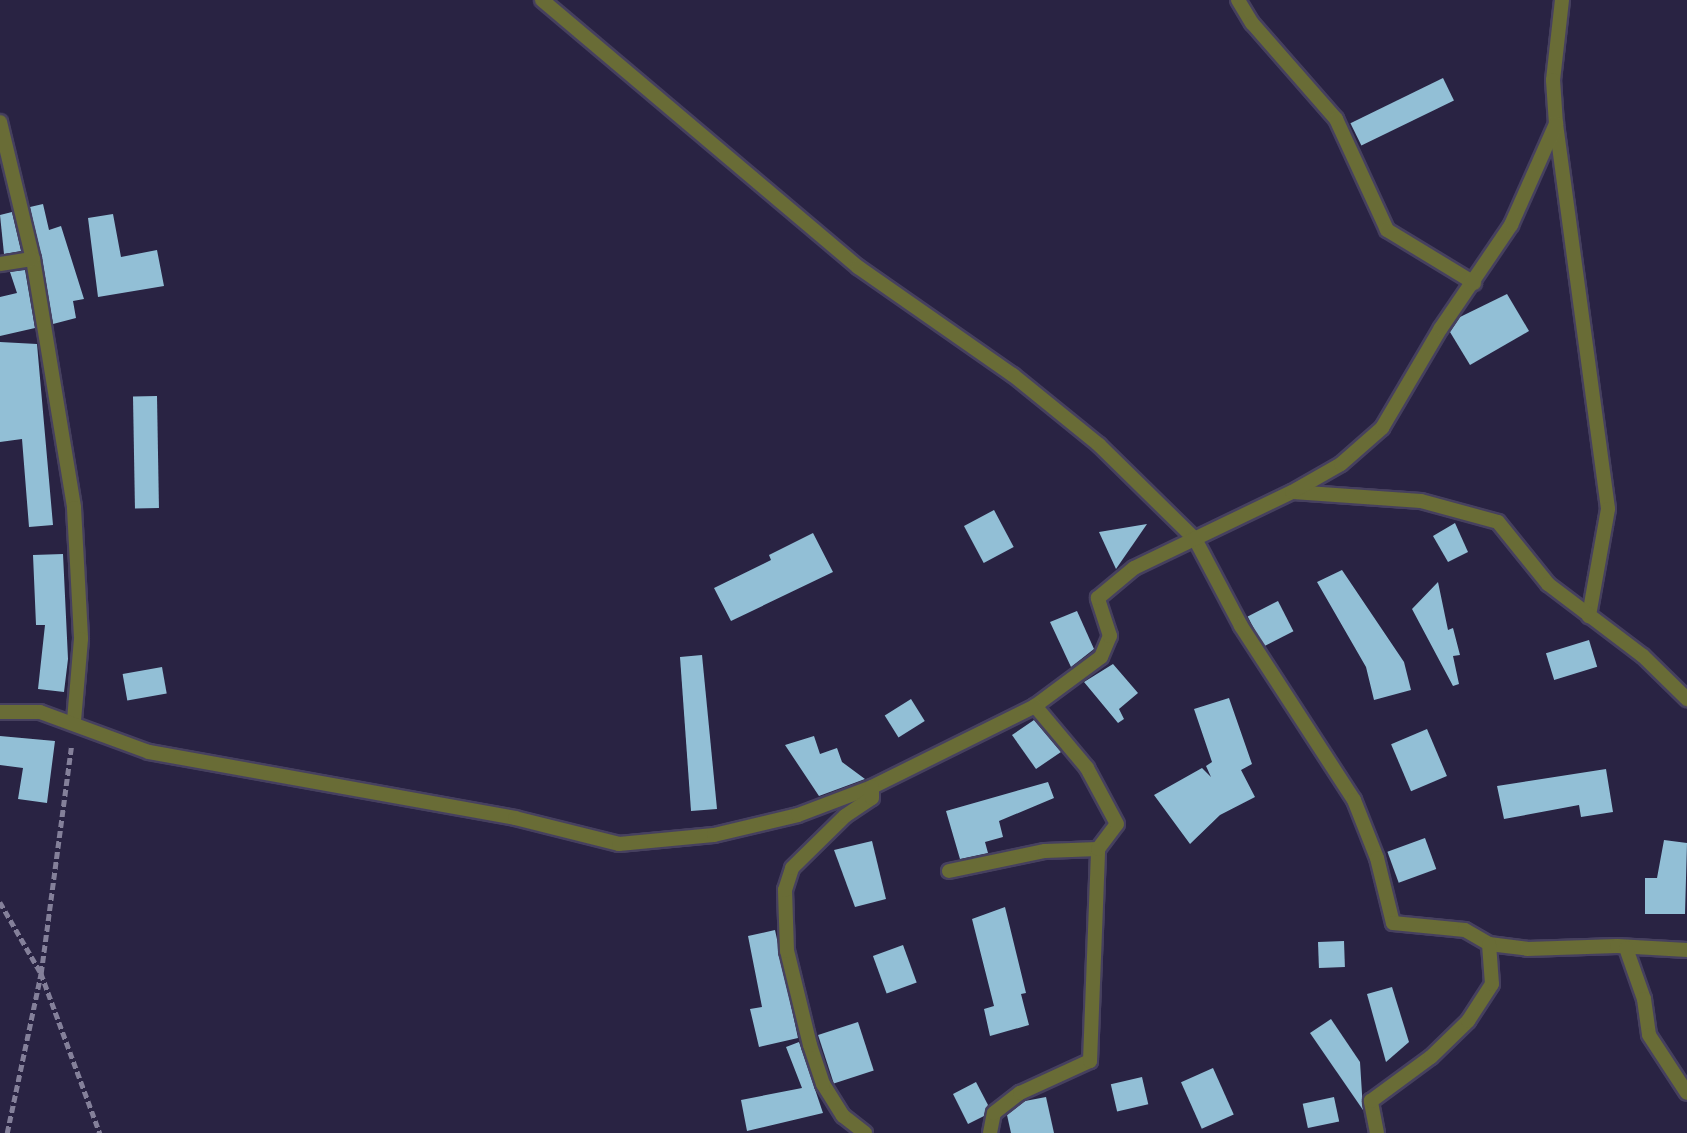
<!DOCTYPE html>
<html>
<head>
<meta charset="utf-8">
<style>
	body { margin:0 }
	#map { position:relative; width:1687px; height:1133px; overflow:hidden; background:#292343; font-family:Montserrat,sans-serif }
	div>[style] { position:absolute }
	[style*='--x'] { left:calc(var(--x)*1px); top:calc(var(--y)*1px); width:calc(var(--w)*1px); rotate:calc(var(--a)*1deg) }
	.building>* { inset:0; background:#92bfd6; transform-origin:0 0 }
	.path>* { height:4.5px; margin-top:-2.25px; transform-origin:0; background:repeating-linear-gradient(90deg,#84809a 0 7px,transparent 0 10.5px) }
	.roads { filter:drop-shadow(2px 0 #46405f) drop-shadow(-2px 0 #46405f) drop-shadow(0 2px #46405f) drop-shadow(0 -2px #46405f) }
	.street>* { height:14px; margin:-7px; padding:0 7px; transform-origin:7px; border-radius:7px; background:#696c36 }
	span { translate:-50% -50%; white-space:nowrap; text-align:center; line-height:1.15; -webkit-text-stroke:7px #120f1e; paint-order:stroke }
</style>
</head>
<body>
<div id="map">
	<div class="building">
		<i style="left:1443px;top:78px;width:25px;height:103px;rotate:64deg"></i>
		<i style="clip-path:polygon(43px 204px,49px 230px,61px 226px,84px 299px,73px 301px,76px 318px,53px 324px,30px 207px)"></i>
		<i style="clip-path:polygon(12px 212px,21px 251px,4px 254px,0 215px)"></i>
		<i style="clip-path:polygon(113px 214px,121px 257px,157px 250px,164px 286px,98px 297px,88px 218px)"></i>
		<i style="clip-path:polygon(25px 270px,35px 328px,0 336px,0 297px,17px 293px,10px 272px)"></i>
		<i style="clip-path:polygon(1507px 294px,1529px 331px,1470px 365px,1450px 332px,1460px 317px)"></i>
		<i style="clip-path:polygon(0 342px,37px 344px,53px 525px,29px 527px,22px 439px,0 442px)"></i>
		<i style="left:157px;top:396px;width:112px;height:24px;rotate:89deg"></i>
		<i style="left:994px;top:510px;width:42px;height:34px;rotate:62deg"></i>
		<i style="clip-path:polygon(1455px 523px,1468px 552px,1448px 562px,1433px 536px)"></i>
		<i style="clip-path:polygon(1147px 524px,1116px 569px,1099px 532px)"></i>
		<i style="clip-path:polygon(813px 533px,833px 572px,731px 621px,714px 588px,771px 560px,769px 555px)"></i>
		<i style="clip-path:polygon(63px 554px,68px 659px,64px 692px,38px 689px,45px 625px,36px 625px,33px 555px)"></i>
		<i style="clip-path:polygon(1342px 570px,1404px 662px,1411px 690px,1374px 700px,1366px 667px,1317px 582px)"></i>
		<i style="clip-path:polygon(1438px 582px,1448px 630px,1453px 628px,1460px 655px,1453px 656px,1459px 684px,1453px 686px,1412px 609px)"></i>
		<i style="left:1278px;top:601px;width:34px;height:34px;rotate:63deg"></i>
		<i style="clip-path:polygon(1077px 611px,1094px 649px,1071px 667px,1050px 622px)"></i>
		<i style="left:1589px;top:640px;width:28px;height:45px;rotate:73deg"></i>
		<i style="clip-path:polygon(702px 655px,717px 809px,691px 811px,680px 657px)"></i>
		<i style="clip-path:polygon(1113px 664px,1138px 693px,1119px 709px,1124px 719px,1118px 723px,1084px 682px)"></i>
		<i style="left:162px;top:667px;width:27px;height:40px;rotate:80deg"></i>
		<i style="clip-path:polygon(1229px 698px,1252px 764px,1241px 770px,1255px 797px,1220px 815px,1190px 844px,1154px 795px,1202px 768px,1211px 777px,1206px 766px,1212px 762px,1194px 709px)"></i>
		<i style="left:911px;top:699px;width:26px;height:31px;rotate:58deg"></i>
		<i style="clip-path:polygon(1034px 720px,1061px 752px,1036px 769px,1012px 735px)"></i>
		<i style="left:1427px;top:729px;width:51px;height:39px;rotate:67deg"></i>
		<i style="clip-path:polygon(0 736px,55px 741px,47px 803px,18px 799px,23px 768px,0 765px)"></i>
		<i style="clip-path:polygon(814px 736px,820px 754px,837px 748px,842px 762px,865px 779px,819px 796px,785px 745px)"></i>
		<i style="clip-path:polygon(1606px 769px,1613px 812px,1581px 817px,1579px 805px,1504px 819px,1497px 786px)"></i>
		<i style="clip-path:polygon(1048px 782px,1054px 798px,999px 821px,1003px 837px,985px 842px,988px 853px,960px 859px,946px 811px)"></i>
		<i style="left:1425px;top:838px;width:33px;height:40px;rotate:70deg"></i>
		<i style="clip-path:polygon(1664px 840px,1687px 843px,1685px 914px,1645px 914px,1645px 878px,1657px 878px)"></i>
		<i style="clip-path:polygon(872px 841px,886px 899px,855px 907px,834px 850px)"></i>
		<i style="clip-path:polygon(1005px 907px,1026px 993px,1021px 994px,1029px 1025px,990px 1036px,984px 1009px,994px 1006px,972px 919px)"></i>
		<i style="clip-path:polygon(775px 930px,798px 1038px,759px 1047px,750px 1009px,762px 1007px,748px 936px)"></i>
		<i style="left:1344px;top:941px;width:26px;height:26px;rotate:88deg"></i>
		<i style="left:903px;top:945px;width:40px;height:32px;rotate:70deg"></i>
		<i style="clip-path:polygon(1392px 987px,1409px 1042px,1386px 1062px,1367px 994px)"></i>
		<i style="clip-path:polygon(1331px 1019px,1360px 1062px,1363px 1110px,1310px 1033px)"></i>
		<i style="left:858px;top:1022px;width:51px;height:42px;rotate:72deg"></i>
		<i style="clip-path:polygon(799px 1042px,823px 1113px,747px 1131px,741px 1100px,802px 1088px,786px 1047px)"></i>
		<i style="left:1213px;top:1068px;width:51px;height:35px;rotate:66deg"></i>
		<i style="left:1142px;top:1077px;width:28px;height:32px;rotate:77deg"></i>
		<i style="clip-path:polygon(976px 1082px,988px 1105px,984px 1116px,968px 1124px,953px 1094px)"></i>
		<i style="clip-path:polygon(1046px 1097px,1054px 1133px,1011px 1133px,1007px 1115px,1025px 1101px)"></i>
		<i style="left:1334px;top:1097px;width:25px;height:32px;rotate:78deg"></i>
	</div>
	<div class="path">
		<i style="--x:0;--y:902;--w:82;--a:60"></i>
		<i style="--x:41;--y:973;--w:171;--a:69.8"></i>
		<i style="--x:7;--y:1133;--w:164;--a:-78"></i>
		<i style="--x:41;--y:973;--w:228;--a:-82.4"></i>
	</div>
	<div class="roads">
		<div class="street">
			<i style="--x:542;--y:0;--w:414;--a:40.2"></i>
			<i style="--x:858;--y:267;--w:189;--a:34.9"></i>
			<i style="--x:1013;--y:375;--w:111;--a:39.1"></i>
			<i style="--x:1099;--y:445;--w:134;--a:44.4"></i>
			<i style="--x:1195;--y:539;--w:98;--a:62.1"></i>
			<i style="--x:1241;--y:626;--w:207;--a:57"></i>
			<i style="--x:1354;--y:800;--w:62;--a:68.4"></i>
			<i style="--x:1377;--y:858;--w:67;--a:76.2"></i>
			<i style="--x:1393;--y:923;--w:72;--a:5.6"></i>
			<i style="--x:1465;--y:930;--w:28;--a:30"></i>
			<i style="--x:1489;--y:944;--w:38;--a:7"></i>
			<i style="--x:1527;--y:949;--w:90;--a:-1.9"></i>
			<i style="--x:1617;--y:946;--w:70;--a:3.3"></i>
			<i style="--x:1238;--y:0;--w:27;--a:59"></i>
			<i style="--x:1252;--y:23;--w:128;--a:48.8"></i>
			<i style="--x:1336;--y:119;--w:122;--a:65.3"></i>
			<i style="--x:1387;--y:230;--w:102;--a:31.3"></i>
			<i style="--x:1562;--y:0;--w:81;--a:96.4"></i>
			<i style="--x:1553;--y:80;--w:44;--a:86.1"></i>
			<i style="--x:1556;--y:124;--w:388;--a:82.3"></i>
			<i style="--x:1608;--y:509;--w:109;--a:100.1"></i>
			<i style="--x:0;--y:122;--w:141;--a:76.5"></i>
			<i style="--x:33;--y:259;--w:252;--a:80.6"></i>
			<i style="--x:74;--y:508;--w:131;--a:86.9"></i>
			<i style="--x:81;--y:639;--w:82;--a:94.9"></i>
			<i style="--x:0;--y:264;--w:33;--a:-9"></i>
			<i style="--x:1293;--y:492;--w:128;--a:4"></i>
			<i style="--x:1421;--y:501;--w:80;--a:15.3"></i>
			<i style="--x:1498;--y:522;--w:80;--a:51.1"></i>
			<i style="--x:1548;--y:584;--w:119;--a:37.2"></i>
			<i style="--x:1643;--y:656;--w:62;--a:44.3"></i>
			<i style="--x:0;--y:712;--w:40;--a:0"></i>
			<i style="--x:40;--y:712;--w:116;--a:20.2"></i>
			<i style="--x:149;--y:752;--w:372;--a:10.2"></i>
			<i style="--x:515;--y:818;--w:107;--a:14"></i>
			<i style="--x:619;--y:844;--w:95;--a:-5.4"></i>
			<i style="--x:714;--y:835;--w:86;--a:-13.4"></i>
			<i style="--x:798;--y:815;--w:79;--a:-20.7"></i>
			<i style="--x:872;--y:787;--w:182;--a:-26.4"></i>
			<i style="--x:1035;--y:706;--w:82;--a:-36.6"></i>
			<i style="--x:1101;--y:657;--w:23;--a:-67"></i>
			<i style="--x:1110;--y:636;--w:40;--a:-108"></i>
			<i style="--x:1098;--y:598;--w:47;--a:-39.8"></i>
			<i style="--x:1134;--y:568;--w:175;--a:-25.7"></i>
			<i style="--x:1292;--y:492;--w:56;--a:-29.7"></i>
			<i style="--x:1341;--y:464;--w:55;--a:-41.3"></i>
			<i style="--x:1382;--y:428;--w:116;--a:-59.5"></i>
			<i style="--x:1441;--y:328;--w:125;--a:-55.8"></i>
			<i style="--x:1511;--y:225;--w:111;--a:-66"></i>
			<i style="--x:949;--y:871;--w:98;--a:-11.8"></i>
			<i style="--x:1045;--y:851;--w:53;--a:-2.2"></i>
			<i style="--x:1626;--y:948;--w:54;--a:70.6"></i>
			<i style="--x:1644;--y:999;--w:36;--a:82"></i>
			<i style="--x:1649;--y:1035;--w:69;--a:56.8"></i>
			<i style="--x:865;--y:1133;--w:28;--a:-142"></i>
			<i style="--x:843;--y:1116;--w:38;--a:-122"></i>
			<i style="--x:823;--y:1084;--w:41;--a:-108.4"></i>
			<i style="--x:810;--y:1045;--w:97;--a:-103.7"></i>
			<i style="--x:787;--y:951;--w:61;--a:-91.9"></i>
			<i style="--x:785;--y:890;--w:23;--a:-72"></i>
			<i style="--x:792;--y:868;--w:74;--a:-44.5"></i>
			<i style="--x:845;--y:816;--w:32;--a:-34"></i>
			<i style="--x:872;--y:798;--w:11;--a:-90"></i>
			<i style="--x:990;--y:1133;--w:20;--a:-79"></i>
			<i style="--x:994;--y:1113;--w:33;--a:-38"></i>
			<i style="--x:1020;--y:1093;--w:77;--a:-24.6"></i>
			<i style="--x:1090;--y:1061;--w:212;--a:-87.8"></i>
			<i style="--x:1098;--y:849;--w:31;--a:-53"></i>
			<i style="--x:1117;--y:824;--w:64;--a:-118.2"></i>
			<i style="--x:1087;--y:768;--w:81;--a:-130"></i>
			<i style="--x:1377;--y:1133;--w:33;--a:-101"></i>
			<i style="--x:1371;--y:1101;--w:74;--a:-36.3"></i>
			<i style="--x:1431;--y:1057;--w:52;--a:-44.2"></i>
			<i style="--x:1468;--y:1021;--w:44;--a:-57"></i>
			<i style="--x:1492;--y:984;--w:40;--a:-94.3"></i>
		</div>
	</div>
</div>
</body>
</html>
